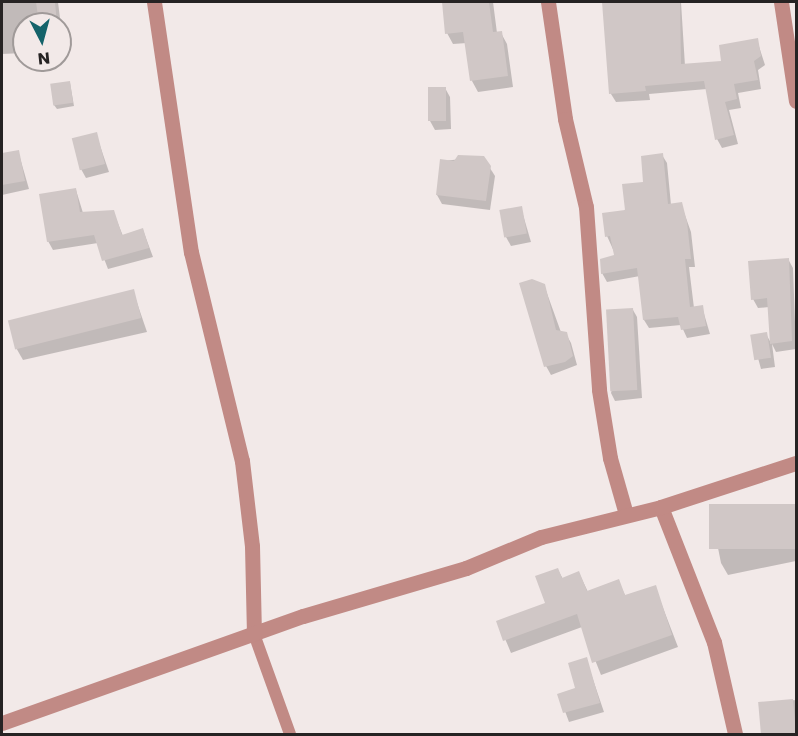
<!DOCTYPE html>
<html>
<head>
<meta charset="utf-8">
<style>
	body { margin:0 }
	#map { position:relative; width:798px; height:736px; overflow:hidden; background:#f2e9e8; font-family:Poppins,sans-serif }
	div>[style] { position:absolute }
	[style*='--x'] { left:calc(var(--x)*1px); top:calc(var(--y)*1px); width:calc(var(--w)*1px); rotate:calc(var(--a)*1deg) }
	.shadow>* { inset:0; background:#0003 }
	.building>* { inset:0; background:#d0c7c6; transform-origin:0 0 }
	.lane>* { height:12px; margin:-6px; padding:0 6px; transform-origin:6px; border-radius:6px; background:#c18a85 }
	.street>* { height:15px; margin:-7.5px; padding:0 7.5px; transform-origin:7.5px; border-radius:7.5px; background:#c18a85 }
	span { translate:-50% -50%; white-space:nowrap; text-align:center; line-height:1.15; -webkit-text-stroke:4.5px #f2e9e8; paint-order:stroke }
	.frame { position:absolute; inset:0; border:3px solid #262323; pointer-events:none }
	.north { position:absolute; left:12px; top:12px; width:60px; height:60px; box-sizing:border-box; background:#f2e9e8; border:2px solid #a09a99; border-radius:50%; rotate:174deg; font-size:16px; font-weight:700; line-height:24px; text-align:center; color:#262323 }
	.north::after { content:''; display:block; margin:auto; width:21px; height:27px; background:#14636a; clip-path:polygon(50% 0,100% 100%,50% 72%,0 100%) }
</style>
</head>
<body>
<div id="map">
	<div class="shadow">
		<i style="clip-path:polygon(2px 2px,58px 2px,62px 34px,60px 24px,24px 24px,24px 53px,2px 54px)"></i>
		<i style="clip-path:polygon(443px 2px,493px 2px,497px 33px,501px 33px,507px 44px,513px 87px,478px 92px,472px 81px,467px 43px,453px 44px,447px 33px)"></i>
		<i style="clip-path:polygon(603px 2px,681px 2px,685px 66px,723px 62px,757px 40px,765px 65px,758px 70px,761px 89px,738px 93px,741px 108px,729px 110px,738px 144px,722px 148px,717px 139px,707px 89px,649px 94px,650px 100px,616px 102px,611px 94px)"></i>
		<i style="clip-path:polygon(70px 83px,74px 106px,57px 109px,54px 105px)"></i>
		<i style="clip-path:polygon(445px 88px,450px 97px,451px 129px,435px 130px,430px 121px)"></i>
		<i style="clip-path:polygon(96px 134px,109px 172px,86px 178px,81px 169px)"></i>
		<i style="clip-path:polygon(18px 151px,29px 189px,2px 195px,2px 155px)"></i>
		<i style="clip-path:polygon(662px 155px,667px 163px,671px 205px,681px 204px,691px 232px,695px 267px,689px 267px,694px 308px,702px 307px,710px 334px,687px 338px,681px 325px,649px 328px,644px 320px,640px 276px,607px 282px,602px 273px,616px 256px,607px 236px)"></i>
		<i style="clip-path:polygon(483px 157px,495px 176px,490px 210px,442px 204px,437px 195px,442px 161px)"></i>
		<i style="clip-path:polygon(76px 190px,83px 213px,113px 211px,123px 236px,143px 230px,153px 257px,108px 269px,98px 243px,53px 250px,48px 241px)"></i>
		<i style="clip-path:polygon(521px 208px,531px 242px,511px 246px,506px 237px)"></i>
		<i style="clip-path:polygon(788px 259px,793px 268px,796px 349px,776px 352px,772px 344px,775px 367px,761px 369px,752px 336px,766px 334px,771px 343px,769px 307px,758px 308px,753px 299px)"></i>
		<i style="clip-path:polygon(544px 285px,562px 335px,566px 334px,571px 343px,577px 365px,551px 375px,546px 366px)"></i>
		<i style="clip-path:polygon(133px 291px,147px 332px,23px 360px,15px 346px)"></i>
		<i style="clip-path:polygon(633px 310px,637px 317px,642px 398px,615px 401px,611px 393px)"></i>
		<i style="clip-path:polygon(796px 504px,796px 561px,728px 575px,721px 563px,713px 523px)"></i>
		<i style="clip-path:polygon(558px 570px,563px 579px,579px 573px,588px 592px,618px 581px,626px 597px,655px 587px,678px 647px,601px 675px,582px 627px,511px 653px,498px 622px,547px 604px)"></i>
		<i style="clip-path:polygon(586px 659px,604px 712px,569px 722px,559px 695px,577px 689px)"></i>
		<i style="clip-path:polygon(796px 700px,796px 734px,763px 734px,759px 703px)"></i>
	</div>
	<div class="building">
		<i style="clip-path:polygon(36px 2px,55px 2px,57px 24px,39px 24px)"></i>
		<i style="clip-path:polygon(442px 2px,489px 2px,493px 32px,502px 31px,508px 76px,470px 81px,463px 32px,445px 34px)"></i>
		<i style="clip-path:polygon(602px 2px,680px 2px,681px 64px,721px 61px,719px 45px,758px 38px,761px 56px,754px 61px,758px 80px,734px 84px,737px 99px,725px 102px,734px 135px,715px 140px,704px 81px,645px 86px,646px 91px,609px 94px)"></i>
		<i style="left:70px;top:81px;width:22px;height:20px;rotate:82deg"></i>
		<i style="left:428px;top:87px;width:18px;height:34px"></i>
		<i style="left:97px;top:132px;width:33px;height:26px;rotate:76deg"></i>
		<i style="clip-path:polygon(19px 150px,25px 181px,2px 185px,2px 153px)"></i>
		<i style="clip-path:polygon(663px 153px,668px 204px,682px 202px,687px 222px,691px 259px,685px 259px,690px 307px,703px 305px,706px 326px,681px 330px,678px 317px,643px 320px,637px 268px,601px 274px,600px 259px,614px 255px,610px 236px,605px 237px,602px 213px,625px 210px,622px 184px,643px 182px,641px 156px)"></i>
		<i style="clip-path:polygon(458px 155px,484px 156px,491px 166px,486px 201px,436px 195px,440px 159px,454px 161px)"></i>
		<i style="clip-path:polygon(76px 188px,80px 212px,114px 210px,122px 235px,143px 228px,149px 248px,102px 261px,94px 235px,47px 242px,39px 194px)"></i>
		<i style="left:522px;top:206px;width:28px;height:23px;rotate:80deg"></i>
		<i style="clip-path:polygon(789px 258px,792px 341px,770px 344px,767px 298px,751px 300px,748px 261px)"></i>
		<i style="clip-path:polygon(532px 279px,545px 284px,556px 330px,567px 332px,573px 356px,565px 362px,544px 367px,519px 283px)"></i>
		<i style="left:134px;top:289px;width:30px;height:130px;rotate:76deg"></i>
		<i style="left:633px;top:308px;width:82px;height:27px;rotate:87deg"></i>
		<i style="left:767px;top:332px;width:26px;height:17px;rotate:81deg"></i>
		<i style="left:796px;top:504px;width:45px;height:87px;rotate:90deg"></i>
		<i style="clip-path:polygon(558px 568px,562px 578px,579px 571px,587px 591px,619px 579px,625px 595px,656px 585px,672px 635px,592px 663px,577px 614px,503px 641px,496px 621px,545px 603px,535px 576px)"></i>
		<i style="clip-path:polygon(587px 657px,600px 703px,563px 713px,557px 694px,575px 688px,568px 663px)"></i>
		<i style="left:793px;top:699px;width:36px;height:35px;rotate:85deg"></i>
	</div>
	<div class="lane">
		<i style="--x:254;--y:634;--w:106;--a:70.2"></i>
	</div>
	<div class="street">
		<i style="--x:154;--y:2;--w:253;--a:81.6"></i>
		<i style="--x:191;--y:252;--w:215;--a:76.3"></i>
		<i style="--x:242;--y:461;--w:86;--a:83.3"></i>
		<i style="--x:252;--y:546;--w:88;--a:88.7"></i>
		<i style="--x:548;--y:2;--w:118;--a:81.7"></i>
		<i style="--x:565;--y:119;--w:90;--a:76.6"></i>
		<i style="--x:586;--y:207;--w:183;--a:85.9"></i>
		<i style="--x:599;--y:390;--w:69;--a:80.8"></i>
		<i style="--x:610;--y:458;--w:58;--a:74.1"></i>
		<i style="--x:781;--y:2;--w:100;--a:81.4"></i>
		<i style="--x:661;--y:507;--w:145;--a:68.6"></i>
		<i style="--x:714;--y:642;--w:94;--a:77.1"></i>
		<i style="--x:2;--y:723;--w:319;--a:-19.6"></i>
		<i style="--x:303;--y:616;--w:170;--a:-16.4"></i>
		<i style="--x:466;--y:568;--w:81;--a:-22.5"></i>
		<i style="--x:541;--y:537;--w:124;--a:-14"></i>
		<i style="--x:661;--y:507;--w:142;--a:-18.1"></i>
	</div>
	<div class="frame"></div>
	<div class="north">N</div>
</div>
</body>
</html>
